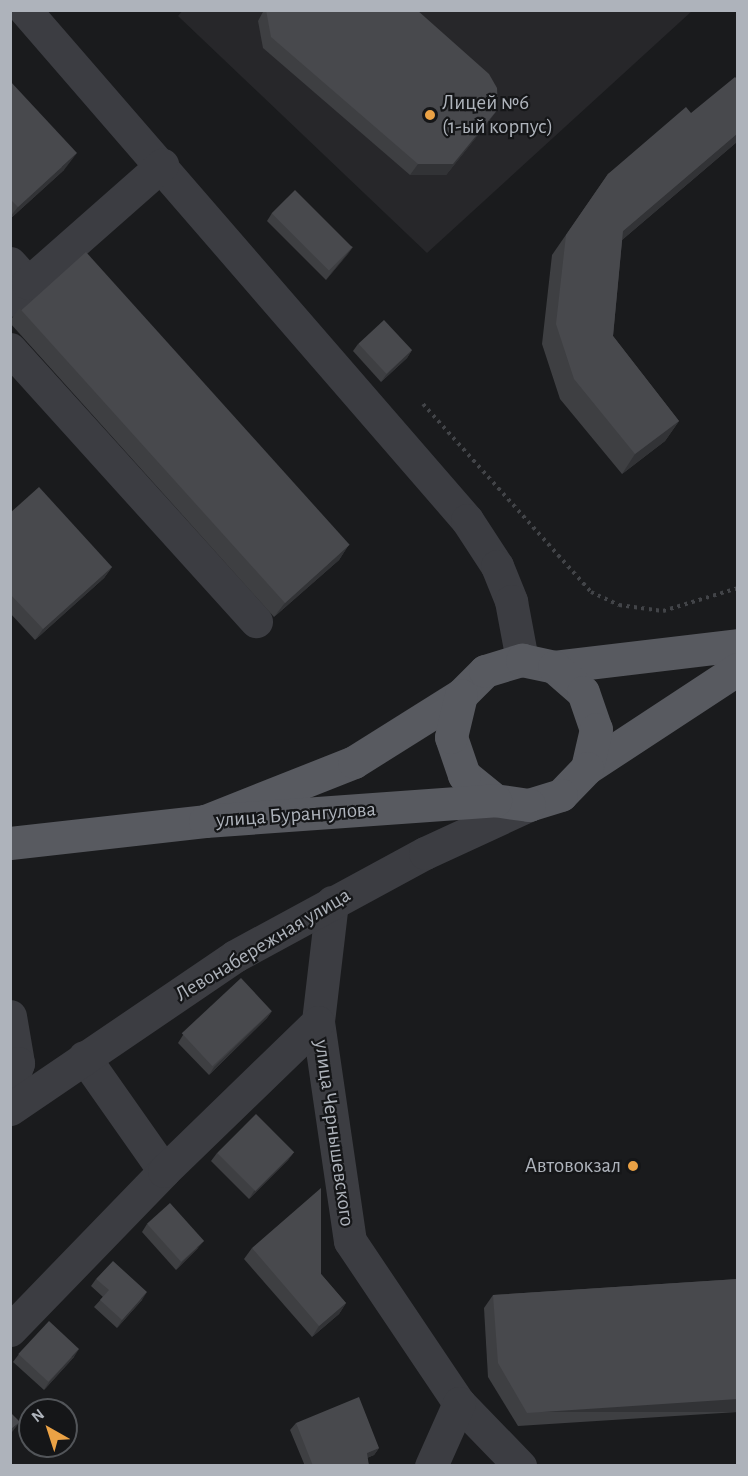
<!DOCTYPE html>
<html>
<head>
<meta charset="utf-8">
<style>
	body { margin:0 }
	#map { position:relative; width:748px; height:1476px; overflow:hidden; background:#1a1b1d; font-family:"Alegreya Sans",sans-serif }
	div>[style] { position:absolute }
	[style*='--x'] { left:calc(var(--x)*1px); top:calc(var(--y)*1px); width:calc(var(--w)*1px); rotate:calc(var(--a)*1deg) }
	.built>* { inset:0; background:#27272a }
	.path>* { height:4px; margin-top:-2px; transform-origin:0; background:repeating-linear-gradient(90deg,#424448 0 3px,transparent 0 7.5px) }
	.minor>* { height:33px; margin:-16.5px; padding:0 16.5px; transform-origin:16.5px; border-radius:16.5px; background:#3c3d42 }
	.major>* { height:33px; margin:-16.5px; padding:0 16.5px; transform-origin:16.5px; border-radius:16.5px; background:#585a60 }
	.wall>* { inset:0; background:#3e3f42 }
	.shaded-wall>* { inset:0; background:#323336; transform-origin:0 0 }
	.building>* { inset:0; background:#48494d; transform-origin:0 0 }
	.dots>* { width:16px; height:16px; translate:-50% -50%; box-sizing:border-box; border:3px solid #151618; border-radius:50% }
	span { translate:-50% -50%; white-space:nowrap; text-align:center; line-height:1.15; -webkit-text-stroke:4.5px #151618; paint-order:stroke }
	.poi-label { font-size:21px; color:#aeb3bb }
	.left { translate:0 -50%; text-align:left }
	.right { translate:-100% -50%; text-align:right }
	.street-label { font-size:21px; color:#aeb3bb }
	.frame { position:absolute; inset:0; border:12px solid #aeb3bb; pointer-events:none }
	.north { position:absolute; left:18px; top:1398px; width:60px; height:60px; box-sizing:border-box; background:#151618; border:2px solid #525559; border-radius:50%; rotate:321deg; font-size:16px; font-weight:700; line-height:24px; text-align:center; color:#aeb3bb }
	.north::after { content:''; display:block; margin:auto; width:21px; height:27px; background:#eba245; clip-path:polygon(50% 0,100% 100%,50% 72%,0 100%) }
</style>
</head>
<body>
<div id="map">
	<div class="built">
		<i style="clip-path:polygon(183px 10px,692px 11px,427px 253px,178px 16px)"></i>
	</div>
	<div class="path">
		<i style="--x:423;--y:404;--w:252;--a:48.2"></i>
		<i style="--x:591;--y:592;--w:31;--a:25"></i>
		<i style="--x:619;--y:605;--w:44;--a:7.8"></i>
		<i style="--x:663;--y:611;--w:78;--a:-17"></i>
	</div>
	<div class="minor">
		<i style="--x:25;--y:10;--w:675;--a:49.09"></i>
		<i style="--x:467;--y:520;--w:55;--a:56.9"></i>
		<i style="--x:497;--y:566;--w:38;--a:68"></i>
		<i style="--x:511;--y:601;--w:60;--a:79.4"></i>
		<i style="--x:10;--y:263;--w:27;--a:48"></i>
		<i style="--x:28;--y:283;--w:25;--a:137"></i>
		<i style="--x:28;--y:283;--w:179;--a:-41.4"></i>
		<i style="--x:10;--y:349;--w:367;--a:47.9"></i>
		<i style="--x:332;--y:902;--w:121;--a:96.7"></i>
		<i style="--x:318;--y:1022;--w:221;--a:81.7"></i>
		<i style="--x:350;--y:1241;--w:195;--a:56.1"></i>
		<i style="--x:459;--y:1403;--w:88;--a:45.9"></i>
		<i style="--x:10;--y:1016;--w:48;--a:80.3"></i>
		<i style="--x:18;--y:1063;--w:25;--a:108"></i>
		<i style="--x:84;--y:1057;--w:139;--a:54.9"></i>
		<i style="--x:10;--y:1109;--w:272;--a:-34.2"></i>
		<i style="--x:235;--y:956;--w:216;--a:-28.5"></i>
		<i style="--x:425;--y:853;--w:115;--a:-24.8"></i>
		<i style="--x:10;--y:1330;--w:221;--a:-45.9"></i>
		<i style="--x:164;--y:1171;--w:214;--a:-44.1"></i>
		<i style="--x:431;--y:1466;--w:69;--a:-66"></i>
	</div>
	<div class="major">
		<i style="--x:554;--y:667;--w:185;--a:-6.8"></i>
		<i style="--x:587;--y:768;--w:181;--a:-33.3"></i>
		<i style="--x:205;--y:821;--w:160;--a:-21.6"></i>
		<i style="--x:354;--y:762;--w:126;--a:-32.1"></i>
		<i style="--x:461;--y:695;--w:34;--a:-45"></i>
		<i style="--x:485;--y:671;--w:39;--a:-17"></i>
		<i style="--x:522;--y:660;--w:33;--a:12"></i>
		<i style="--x:554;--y:667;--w:38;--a:41"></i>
		<i style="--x:583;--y:692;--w:39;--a:71"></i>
		<i style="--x:596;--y:729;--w:40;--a:103"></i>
		<i style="--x:587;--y:768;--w:37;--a:134"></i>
		<i style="--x:561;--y:795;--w:34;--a:163"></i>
		<i style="--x:529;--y:805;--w:34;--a:-172"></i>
		<i style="--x:495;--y:800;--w:40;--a:-141"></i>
		<i style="--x:464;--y:775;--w:40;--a:-108.9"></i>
		<i style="--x:451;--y:737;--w:43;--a:-76.6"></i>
		<i style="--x:10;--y:843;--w:196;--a:-6.4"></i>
		<i style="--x:205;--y:821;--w:291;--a:-4.1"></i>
	</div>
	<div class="wall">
		<i style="clip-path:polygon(264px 10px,417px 10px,490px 120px,446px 175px,410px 175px,263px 48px,258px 21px)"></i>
		<i style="clip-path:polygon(738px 80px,738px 141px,622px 240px,613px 336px,679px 421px,665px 441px,622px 474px,560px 399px,542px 344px,552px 255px,608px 174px)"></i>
		<i style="clip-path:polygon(10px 81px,64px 170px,10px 219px)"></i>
		<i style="clip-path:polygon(272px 213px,353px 247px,326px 280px,267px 221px)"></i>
		<i style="clip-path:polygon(19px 308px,348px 546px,339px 560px,274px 617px,10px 323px,10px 321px)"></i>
		<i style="clip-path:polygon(358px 344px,412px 350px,407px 358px,381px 382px,353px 351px)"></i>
		<i style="clip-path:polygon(10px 513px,112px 567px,104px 578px,35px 640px,10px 613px)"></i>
		<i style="clip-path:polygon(272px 1011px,267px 1018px,209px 1075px,178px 1043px,183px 1035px)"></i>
		<i style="clip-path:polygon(294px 1152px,288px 1160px,249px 1199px,211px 1161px,217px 1153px)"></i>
		<i style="clip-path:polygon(147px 1224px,198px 1248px,176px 1270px,142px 1232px)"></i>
		<i style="clip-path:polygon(252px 1248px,321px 1274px,346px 1303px,339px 1314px,312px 1337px,244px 1259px)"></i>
		<i style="clip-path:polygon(96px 1279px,142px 1300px,117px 1328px,94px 1307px,103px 1297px,91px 1286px)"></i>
		<i style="clip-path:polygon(738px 1279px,738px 1412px,518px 1426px,488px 1377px,484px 1308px,493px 1295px)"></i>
		<i style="clip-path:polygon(19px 1354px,74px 1357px,44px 1390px,13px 1362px)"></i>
		<i style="clip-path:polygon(296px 1423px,379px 1448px,374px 1455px,367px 1458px,369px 1466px,305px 1466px,290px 1430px)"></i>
	</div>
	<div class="shaded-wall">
		<i style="clip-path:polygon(498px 109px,490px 120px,446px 175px,410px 175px,418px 164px)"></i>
		<i style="clip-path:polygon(738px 133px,738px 141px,609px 251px,623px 231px)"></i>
		<i style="clip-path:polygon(77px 153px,64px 170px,10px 219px,10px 217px,18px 207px)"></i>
		<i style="clip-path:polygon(353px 247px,348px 254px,326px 280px,332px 272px)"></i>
		<i style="clip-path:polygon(412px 350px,407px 358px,381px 382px,386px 375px)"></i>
		<i style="clip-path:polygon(679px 421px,665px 441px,622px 474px,635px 454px)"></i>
		<i style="clip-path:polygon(348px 546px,339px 560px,274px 617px,284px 604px)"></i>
		<i style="clip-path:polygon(112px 567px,104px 578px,35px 640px,43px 629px)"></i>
		<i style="clip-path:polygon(272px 1011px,267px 1018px,209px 1075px,214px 1067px)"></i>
		<i style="clip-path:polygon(294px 1152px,288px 1160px,249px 1199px,254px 1191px)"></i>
		<i style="clip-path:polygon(204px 1241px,198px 1248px,176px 1270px,182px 1262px)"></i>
		<i style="clip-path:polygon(147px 1292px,142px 1300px,117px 1328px,122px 1320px)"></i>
		<i style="clip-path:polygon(346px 1303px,339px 1314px,312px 1337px,319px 1326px)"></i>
		<i style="clip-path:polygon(79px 1349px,74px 1357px,44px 1390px,49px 1382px)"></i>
		<i style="left:738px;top:1399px;width:13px;height:211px;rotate:90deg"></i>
		<i style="clip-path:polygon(20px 1422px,12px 1432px,10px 1434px,10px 1430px)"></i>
		<i style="clip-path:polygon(379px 1448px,374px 1455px,361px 1460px,367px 1453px)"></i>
	</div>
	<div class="building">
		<i style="clip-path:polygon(266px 10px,417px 10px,489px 74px,497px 88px,498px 109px,453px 164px,418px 164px,271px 37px)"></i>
		<i style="clip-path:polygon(735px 77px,738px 80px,738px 133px,623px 231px,613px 336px,679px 421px,635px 454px,574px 379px,556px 324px,566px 235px,608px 174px,686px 107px,691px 113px)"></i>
		<i style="clip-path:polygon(10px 81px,77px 153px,18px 207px,10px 199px)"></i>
		<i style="left:295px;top:190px;width:81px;height:33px;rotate:45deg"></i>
		<i style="left:86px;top:252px;width:394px;height:87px;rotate:48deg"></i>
		<i style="left:384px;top:320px;width:41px;height:35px;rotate:47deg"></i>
		<i style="clip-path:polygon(39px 487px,112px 567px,43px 629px,10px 594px,10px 513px)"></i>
		<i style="left:241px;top:978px;width:45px;height:81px;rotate:47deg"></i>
		<i style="left:256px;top:1114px;width:54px;height:55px;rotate:45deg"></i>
		<i style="clip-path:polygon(321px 1188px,321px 1274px,346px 1303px,319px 1326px,252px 1248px)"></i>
		<i style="left:170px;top:1203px;width:51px;height:31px;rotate:48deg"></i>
		<i style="clip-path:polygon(113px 1261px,147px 1292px,122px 1320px,100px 1300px,109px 1290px,96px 1279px)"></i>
		<i style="clip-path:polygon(738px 1279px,738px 1399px,527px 1413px,498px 1363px,493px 1295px)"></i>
		<i style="left:49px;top:1321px;width:41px;height:45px;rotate:43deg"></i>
		<i style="clip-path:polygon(359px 1397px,379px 1448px,367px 1453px,369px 1466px,313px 1466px,296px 1423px)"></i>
		<i style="clip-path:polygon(10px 1412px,20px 1422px,10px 1430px)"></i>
	</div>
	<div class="dots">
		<i style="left:430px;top:115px;background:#eba245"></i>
		<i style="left:633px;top:1166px;background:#eba245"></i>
	</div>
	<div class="poi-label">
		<span class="left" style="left:442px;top:115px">Лицей №6<br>(1-ый корпус)</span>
		<span class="right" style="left:621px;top:1166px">Автовокзал</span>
	</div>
	<div class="street-label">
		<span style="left:296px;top:815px;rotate:-4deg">улица Бурангулова</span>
		<span style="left:263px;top:945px;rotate:-31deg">Левонабережная улица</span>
		<span style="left:334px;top:1133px;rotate:82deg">улица Чернышевского</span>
	</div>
	<div class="frame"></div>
	<div class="north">N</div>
</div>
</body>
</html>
